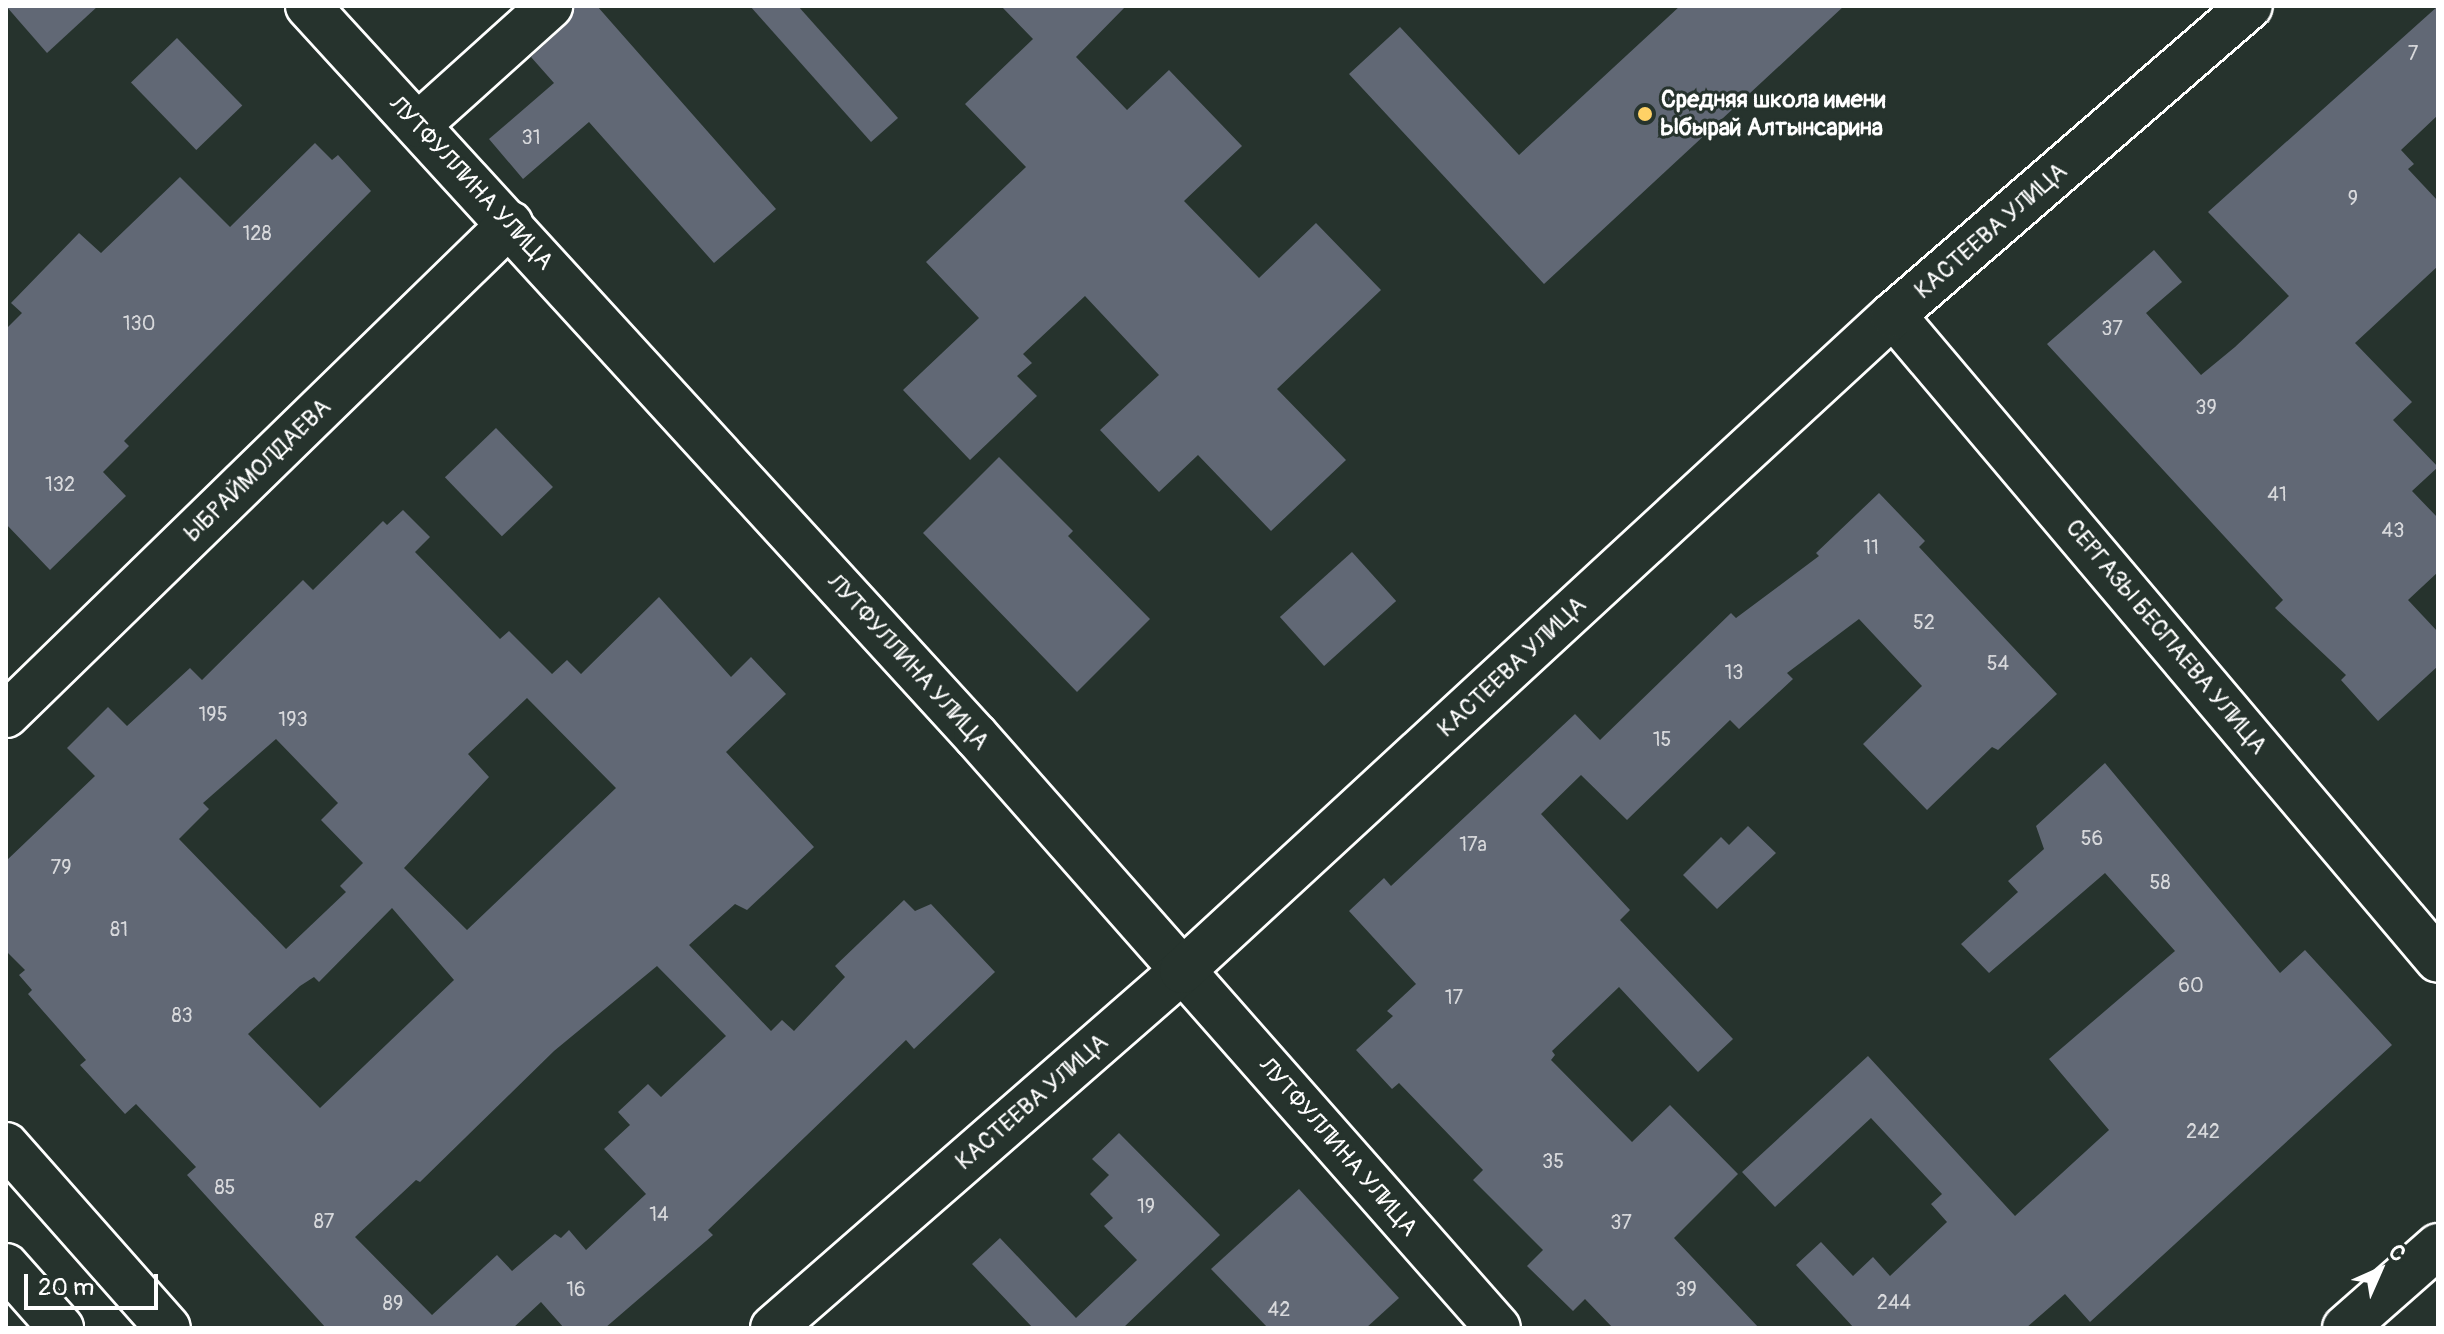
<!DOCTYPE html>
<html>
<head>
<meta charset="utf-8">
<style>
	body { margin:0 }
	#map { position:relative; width:2444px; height:1334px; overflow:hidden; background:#26332d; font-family:Pangolin,sans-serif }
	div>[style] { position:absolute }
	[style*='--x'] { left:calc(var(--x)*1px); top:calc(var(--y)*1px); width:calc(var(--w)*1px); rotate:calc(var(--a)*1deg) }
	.building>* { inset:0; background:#616875; transform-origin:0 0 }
	.roads { filter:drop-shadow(2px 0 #fff) drop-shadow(-2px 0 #fff) drop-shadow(0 2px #fff) drop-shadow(0 -2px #fff) }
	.minor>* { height:44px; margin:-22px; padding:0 22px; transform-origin:22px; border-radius:22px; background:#26332d }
	.highway>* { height:44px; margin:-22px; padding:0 22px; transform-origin:22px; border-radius:22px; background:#26332d }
	.dots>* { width:22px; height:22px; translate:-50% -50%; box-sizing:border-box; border:4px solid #26332d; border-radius:50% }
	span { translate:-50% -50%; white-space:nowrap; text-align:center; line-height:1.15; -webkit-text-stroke:6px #26332d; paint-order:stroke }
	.number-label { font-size:20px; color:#d8d9dc }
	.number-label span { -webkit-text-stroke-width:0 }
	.poi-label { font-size:24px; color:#fff; font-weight:700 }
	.left { translate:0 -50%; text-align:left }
	.street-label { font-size:24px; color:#fff }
	.frame { position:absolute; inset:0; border:8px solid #fff; pointer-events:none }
	.north { position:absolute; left:2340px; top:1230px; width:80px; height:80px; -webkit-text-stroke:6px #26332d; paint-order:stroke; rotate:45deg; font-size:22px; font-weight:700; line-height:32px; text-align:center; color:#fff }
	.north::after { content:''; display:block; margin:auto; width:28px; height:36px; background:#fff; clip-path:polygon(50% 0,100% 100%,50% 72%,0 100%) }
	.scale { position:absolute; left:24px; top:1274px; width:134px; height:36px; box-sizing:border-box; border:4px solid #fff; border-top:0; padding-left:10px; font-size:24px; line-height:28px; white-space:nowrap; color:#fff; -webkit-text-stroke:6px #26332d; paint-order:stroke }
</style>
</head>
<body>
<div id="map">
	<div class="building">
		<i style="clip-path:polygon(6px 6px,98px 6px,47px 53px)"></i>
		<i style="clip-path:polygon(574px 6px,597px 6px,776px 209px,714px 263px,589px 122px,523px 179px,489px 139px,554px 83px,531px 57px,567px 24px)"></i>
		<i style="clip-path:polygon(750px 6px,798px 6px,898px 118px,871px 142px)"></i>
		<i style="clip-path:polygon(1001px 6px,1126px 6px,1076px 57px,1127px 110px,1169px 70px,1242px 146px,1184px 201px,1259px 278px,1316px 223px,1381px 290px,1277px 389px,1346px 460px,1271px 531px,1198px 455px,1159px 492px,1100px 430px,1159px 375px,1085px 296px,1023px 354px,1032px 363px,1017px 376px,1037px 396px,970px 460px,903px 390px,979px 318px,926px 262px,1026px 167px,965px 104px,1033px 39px)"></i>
		<i style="clip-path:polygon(1680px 6px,1844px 6px,1544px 284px,1349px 74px,1400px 27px,1519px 155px)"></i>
		<i style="clip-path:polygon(2438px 6px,2438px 115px,2401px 150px,2414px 164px,2408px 169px,2438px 201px,2438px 266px,2355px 343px,2412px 402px,2393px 420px,2438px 467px,2412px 491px,2438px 518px,2438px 572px,2408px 600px,2438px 632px,2438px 666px,2378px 721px,2341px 680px,2346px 675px,2275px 608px,2283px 600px,2047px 344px,2154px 250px,2182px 282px,2146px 313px,2201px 375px,2235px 347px,2289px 296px,2208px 212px)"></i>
		<i style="left:177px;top:38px;width:94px;height:64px;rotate:46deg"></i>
		<i style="clip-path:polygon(315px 143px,332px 160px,338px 155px,371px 191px,124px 441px,129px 446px,103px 472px,126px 496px,50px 570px,6px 524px,6px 329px,22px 313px,11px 303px,79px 233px,101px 253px,180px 177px,230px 227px)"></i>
		<i style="left:496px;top:428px;width:82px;height:71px;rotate:46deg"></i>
		<i style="clip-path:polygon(999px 457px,1073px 531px,1068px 536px,1150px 619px,1077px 692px,923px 533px)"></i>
		<i style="clip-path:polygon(1879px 493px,1925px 541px,1919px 547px,2057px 694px,1998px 750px,1992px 747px,1927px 810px,1863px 744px,1922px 686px,1859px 619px,1787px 673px,1793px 679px,1739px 729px,1730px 720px,1627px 820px,1581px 775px,1541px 814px,1630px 910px,1620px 920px,1733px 1039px,1698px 1072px,1619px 987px,1552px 1051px,1555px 1055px,1551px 1060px,1632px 1142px,1670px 1105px,1738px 1174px,1674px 1238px,1759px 1328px,1613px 1328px,1585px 1299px,1573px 1311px,1527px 1266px,1543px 1250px,1473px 1180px,1483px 1170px,1399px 1083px,1392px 1089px,1356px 1050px,1393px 1016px,1387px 1011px,1416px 984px,1349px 911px,1384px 878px,1391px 886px,1575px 714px,1600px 740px,1731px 613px,1736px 618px,1819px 556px,1816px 553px)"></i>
		<i style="clip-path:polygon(evenodd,403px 510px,430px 537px,415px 552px,500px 639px,509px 631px,552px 674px,567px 660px,581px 674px,659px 597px,731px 677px,751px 657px,786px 694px,726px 752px,814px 847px,747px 910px,735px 904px,689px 945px,771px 1031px,782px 1020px,794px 1031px,845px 977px,835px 966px,904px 900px,915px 911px,931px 904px,995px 972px,914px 1049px,906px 1040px,708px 1230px,713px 1235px,605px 1328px,564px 1328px,541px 1302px,513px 1328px,326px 1328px,187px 1175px,196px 1167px,136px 1104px,125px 1114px,80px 1065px,86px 1060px,28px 994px,32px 990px,19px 975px,25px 970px,6px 951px,6px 861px,95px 776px,67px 748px,108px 707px,127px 726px,190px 668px,202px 680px,303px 580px,313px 590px,383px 521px,387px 525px,403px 510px,527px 698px,616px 788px,467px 930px,404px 868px,489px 777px,468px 754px,527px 698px,403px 510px,276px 739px,338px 803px,321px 820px,363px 863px,340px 886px,346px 892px,286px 949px,179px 839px,209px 809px,203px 803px,276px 739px,403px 510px,392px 908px,454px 980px,320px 1108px,248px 1034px,300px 986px,314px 977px,319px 982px,392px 908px,403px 510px,657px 966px,726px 1036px,661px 1097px,648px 1084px,618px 1112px,630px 1125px,604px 1149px,646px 1194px,586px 1250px,569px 1230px,561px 1238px,555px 1234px,512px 1271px,497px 1255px,432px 1315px,355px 1237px,416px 1180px,420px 1182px,554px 1051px,657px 966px)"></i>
		<i style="left:1352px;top:552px;width:66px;height:97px;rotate:48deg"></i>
		<i style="clip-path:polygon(2105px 763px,2280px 973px,2305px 950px,2392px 1045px,2090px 1322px,2065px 1294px,2026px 1328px,1854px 1328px,1796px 1265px,1821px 1242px,1853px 1276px,1873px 1257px,1890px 1276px,1947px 1222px,1931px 1204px,1942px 1194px,1871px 1118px,1775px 1207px,1742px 1172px,1868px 1056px,2015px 1216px,2109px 1130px,2049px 1059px,2175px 951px,2105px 873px,1989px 973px,1961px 944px,2018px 892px,2008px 881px,2044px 849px,2036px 826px)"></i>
		<i style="clip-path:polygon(1748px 826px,1776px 853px,1717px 909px,1683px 875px,1721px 837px,1729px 845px)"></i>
		<i style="clip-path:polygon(1119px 1133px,1220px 1235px,1123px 1328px,1033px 1328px,972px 1264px,1000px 1238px,1076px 1318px,1137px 1260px,1104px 1226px,1113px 1218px,1090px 1194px,1109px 1175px,1092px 1159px)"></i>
		<i style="clip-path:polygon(1299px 1189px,1399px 1298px,1366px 1328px,1268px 1328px,1211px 1269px)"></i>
	</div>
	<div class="roads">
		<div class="minor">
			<i style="--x:308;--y:6;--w:990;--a:47.54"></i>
			<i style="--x:976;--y:736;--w:789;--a:48.6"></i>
			<i style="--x:418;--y:125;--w:178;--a:-42"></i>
			<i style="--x:1893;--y:315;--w:844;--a:49.8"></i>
			<i style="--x:6;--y:715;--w:704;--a:-44.25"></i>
			<i style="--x:773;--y:1328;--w:543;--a:-41.12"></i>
			<i style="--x:1182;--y:971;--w:967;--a:-42.7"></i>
			<i style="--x:1893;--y:315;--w:472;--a:-40.9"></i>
			<i style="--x:2345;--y:1328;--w:124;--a:-41.4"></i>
		</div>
		<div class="highway">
			<i style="--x:6;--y:1145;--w:244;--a:48.5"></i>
			<i style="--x:6;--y:1266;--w:83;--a:48.4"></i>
		</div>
	</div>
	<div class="dots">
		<i style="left:1645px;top:114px;background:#ffd166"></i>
	</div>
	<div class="number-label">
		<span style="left:2413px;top:53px">7</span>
		<span style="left:531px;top:137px">31</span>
		<span style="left:2353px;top:198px">9</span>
		<span style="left:257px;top:233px">128</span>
		<span style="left:139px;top:323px">130</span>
		<span style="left:2112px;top:328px">37</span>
		<span style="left:2206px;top:407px">39</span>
		<span style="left:60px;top:484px">132</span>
		<span style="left:2277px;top:494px">41</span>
		<span style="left:2393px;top:530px">43</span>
		<span style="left:1871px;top:547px">11</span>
		<span style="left:1924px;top:622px">52</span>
		<span style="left:1998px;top:663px">54</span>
		<span style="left:1734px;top:672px">13</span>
		<span style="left:213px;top:714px">195</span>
		<span style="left:293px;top:719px">193</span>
		<span style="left:1662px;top:739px">15</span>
		<span style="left:2092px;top:838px">56</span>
		<span style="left:1473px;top:844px">17а</span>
		<span style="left:61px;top:867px">79</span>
		<span style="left:2160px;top:882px">58</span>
		<span style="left:119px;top:929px">81</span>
		<span style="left:2191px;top:985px">60</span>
		<span style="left:1454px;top:997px">17</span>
		<span style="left:182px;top:1015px">83</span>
		<span style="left:2203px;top:1131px">242</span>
		<span style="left:1553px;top:1161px">35</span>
		<span style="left:225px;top:1187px">85</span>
		<span style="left:1146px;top:1206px">19</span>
		<span style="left:659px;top:1214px">14</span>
		<span style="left:324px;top:1221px">87</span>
		<span style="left:1621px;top:1222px">37</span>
		<span style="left:576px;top:1289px">16</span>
		<span style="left:1686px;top:1289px">39</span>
		<span style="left:1894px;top:1302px">244</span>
		<span style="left:393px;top:1303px">89</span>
		<span style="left:1279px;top:1309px">42</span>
	</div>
	<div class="poi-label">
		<span class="left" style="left:1661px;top:114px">Средняя школа имени<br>Ыбырай Алтынсарина</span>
	</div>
	<div class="street-label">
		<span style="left:471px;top:183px;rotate:47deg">ЛУТФУЛЛИНА УЛИЦА</span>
		<span style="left:1991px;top:231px;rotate:-41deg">КАСТЕЕВА УЛИЦА</span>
		<span style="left:258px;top:470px;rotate:-44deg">ЫБРАЙМОЛДАЕВА</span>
		<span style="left:2166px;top:637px;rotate:50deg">СЕРГАЗЫ БЕСПАЕВА УЛИЦА</span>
		<span style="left:908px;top:662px;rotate:48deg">ЛУТФУЛЛИНА УЛИЦА</span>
		<span style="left:1512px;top:667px;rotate:-43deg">КАСТЕЕВА УЛИЦА</span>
		<span style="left:1032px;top:1102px;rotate:-41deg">КАСТЕЕВА УЛИЦА</span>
		<span style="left:1338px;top:1147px;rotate:49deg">ЛУТФУЛЛИНА УЛИЦА</span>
	</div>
	<div class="frame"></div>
	<div class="north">С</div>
	<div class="scale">20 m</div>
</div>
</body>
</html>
